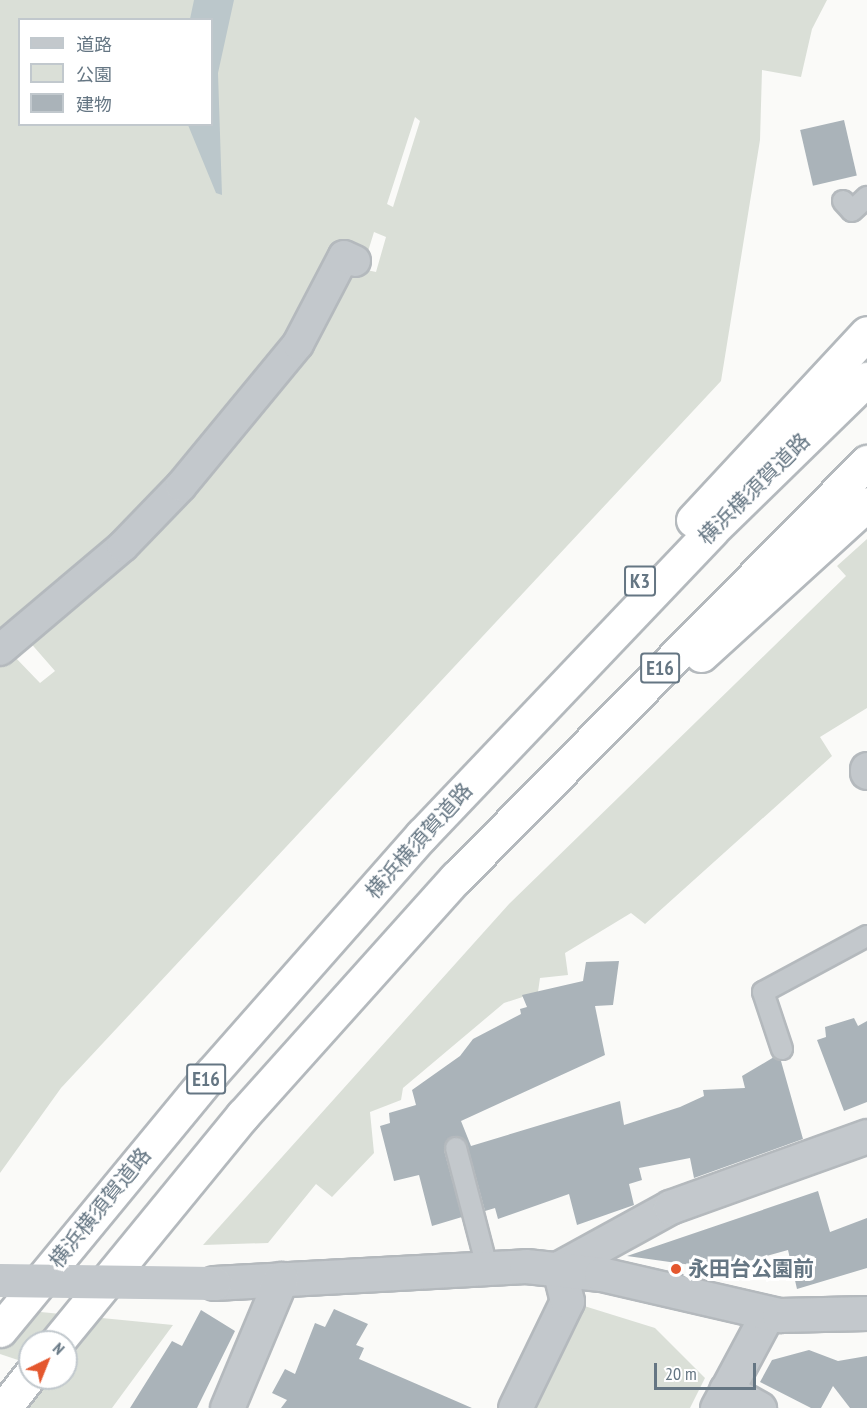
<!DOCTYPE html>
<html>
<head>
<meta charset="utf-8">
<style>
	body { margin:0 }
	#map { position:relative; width:867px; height:1408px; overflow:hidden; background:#fafaf8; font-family:"PT Sans Narrow","Noto Sans JP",sans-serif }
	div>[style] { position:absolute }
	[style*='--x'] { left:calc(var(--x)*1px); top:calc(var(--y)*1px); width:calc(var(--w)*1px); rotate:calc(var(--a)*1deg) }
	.green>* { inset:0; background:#dadfd7 }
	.water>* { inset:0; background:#bbc7cb }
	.building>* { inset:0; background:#aab3b9; transform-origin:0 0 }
	.roads { filter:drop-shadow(2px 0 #b4b9bd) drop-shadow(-2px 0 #b4b9bd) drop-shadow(0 2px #b4b9bd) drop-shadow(0 -2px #b4b9bd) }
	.service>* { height:20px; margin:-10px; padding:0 10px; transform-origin:10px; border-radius:10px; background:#c3c8cc }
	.pedestrian>* { height:30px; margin:-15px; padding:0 15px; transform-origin:15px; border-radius:15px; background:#c3c8cc }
	.minor>* { height:33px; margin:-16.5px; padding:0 16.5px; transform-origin:16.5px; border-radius:16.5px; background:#c3c8cc }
	.tertiary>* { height:33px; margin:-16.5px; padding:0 16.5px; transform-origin:16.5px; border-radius:16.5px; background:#c3c8cc }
	.motorway>* { height:33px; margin:-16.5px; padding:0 16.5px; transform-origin:16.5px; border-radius:16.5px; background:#fff }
	.tertiary-bridge>* { height:33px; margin:-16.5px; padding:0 16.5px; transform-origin:16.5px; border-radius:16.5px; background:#c3c8cc }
	.dots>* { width:16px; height:16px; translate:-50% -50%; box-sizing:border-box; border:3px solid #fff; border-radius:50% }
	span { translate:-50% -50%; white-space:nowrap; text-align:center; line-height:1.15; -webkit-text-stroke:6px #fff; paint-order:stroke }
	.shield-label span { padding:2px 4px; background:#fff; border:2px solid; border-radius:4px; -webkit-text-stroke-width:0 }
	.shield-label { font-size:20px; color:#657683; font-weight:700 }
	.street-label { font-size:21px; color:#657683 }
	.poi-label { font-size:21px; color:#657683; font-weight:700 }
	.left { translate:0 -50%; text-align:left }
	.legend { position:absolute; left:18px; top:18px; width:195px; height:108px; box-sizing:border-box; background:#fff; border:2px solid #c1c8cd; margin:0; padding:8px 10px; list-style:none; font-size:18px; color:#657683 }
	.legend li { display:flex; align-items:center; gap:12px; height:30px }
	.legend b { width:30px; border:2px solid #c1c8cd }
	.north { position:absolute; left:18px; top:1330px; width:60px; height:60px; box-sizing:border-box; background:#fff; border:2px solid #c1c8cd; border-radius:50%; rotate:43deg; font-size:16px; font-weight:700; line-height:24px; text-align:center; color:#657683 }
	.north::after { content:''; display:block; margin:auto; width:21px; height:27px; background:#e4572e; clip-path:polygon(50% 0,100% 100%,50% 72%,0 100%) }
	.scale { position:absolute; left:654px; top:1363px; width:102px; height:27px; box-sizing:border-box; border:3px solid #657683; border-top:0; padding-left:8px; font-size:18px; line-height:21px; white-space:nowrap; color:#657683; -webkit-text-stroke:4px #fff; paint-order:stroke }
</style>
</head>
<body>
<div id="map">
	<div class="green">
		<i style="clip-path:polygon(evenodd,0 0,827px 0,812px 29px,801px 77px,762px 70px,760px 140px,721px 381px,61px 1088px,0 1173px,0 0,20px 20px,212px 20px,212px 124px,20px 124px,20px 20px,0 0,415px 117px,420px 121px,393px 207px,387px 204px,415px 117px,0 0,374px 232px,386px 237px,376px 272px,353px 267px,366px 258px,374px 232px,0 0,28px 640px,55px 671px,40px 683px,13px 655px,28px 640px)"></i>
		<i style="clip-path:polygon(867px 539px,867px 708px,820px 737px,832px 756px,645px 924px,631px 913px,565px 953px,568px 975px,540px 978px,538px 992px,504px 1003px,403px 1088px,401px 1100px,370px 1112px,374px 1153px,332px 1197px,316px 1184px,268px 1243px,203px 1245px,509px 904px,846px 576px,837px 566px)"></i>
		<i style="clip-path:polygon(581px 1305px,655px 1328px,705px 1378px,690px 1408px,526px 1408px)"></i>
		<i style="clip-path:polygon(0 1308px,173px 1325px,112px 1408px,23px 1408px,44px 1378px,66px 1378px,66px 1342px,30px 1342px,30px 1364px,0 1354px)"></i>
	</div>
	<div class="water">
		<i style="clip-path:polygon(194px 0,234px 0,218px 73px,222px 195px,216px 193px,188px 125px,212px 124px,212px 20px,190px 19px)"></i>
	</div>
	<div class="building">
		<i style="left:844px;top:120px;width:57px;height:45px;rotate:77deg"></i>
		<i style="clip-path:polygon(619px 961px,613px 1005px,595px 1006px,605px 1055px,461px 1121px,471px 1146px,620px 1101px,624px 1125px,680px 1107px,704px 1096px,703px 1090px,745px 1088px,742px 1076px,774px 1057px,781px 1061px,803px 1139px,694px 1178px,690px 1158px,639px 1168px,642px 1180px,629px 1184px,634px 1205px,577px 1225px,569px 1194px,498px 1219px,495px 1208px,485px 1211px,467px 1144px,454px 1136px,444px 1150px,462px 1217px,432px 1226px,419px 1175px,394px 1181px,380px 1126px,390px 1123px,389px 1113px,416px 1105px,412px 1090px,460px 1056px,473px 1039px,521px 1014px,520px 1009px,527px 1007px,522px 995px,583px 981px,586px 962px)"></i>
		<i style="clip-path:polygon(854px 1018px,858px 1026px,867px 1021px,867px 1102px,844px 1111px,817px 1040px,826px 1037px,825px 1027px)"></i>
		<i style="clip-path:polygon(818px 1191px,830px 1232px,867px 1218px,867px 1268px,797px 1289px,788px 1250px,720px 1269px,627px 1256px)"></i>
		<i style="clip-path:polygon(334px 1309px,368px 1324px,356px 1345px,364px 1348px,359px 1359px,472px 1408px,281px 1408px,287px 1400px,272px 1393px,285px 1369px,295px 1374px,315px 1323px,325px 1327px)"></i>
		<i style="clip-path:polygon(201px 1310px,235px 1331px,197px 1408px,130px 1408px,172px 1341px,182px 1346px)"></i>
		<i style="clip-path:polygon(809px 1350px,838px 1361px,867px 1356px,867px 1408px,850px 1408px,833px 1386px,821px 1408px,811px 1408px,760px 1382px,772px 1360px)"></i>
	</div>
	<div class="roads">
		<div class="service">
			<i style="--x:843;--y:201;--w:13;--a:48"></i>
			<i style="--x:852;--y:211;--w:21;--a:-43"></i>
			<i style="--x:782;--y:1049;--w:60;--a:-108.4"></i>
			<i style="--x:763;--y:992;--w:118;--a:-28.3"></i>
			<i style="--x:456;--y:1148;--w:123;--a:75.4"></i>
		</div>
		<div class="pedestrian">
			<i style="--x:0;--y:650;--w:161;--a:-40.2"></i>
			<i style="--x:123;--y:546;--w:83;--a:-46"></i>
			<i style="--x:181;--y:486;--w:184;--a:-50.5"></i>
			<i style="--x:298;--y:344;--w:99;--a:-62.4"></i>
			<i style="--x:344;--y:256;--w:12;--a:24"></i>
		</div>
		<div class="minor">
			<i style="--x:867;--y:769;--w:3;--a:90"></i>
			<i style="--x:726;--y:1390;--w:38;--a:29"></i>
			<i style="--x:515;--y:1408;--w:119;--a:-64.1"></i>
			<i style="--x:567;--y:1301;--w:34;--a:-104"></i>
			<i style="--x:559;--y:1268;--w:127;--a:-28.8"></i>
			<i style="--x:670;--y:1207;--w:209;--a:-19.8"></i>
			<i style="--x:717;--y:1408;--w:108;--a:-61.8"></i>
		</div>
		<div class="tertiary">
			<i style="--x:214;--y:1283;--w:312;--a:-3.1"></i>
			<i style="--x:526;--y:1266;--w:75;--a:6.1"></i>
			<i style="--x:601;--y:1274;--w:183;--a:13"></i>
			<i style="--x:779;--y:1315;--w:88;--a:-1.3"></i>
			<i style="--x:227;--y:1408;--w:140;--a:-67.3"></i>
		</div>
		<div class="motorway">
			<i style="--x:693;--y:520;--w:255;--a:-47.1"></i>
			<i style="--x:701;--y:655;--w:224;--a:-42.3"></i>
			<i style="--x:0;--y:1330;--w:332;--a:-50.5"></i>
			<i style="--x:211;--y:1074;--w:319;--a:-48.6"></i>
			<i style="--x:422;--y:835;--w:419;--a:-46.4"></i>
			<i style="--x:711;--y:531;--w:218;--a:-44.3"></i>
			<i style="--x:57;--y:1342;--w:293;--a:-50.7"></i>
			<i style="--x:243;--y:1115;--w:319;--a:-48.1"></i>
			<i style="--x:456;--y:878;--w:585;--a:-45.35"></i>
			<i style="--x:4;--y:1408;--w:42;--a:-51.8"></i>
		</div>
	</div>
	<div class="tertiary-bridge">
		<i style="--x:0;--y:1280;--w:214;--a:0.8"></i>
	</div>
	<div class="dots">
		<i style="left:676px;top:1269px;background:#e4572e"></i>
	</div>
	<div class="shield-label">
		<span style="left:640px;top:581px">K3</span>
		<span style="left:660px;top:668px">E16</span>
		<span style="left:206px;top:1079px">E16</span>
	</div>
	<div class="street-label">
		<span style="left:754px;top:489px;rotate:-45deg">横浜横須賀道路</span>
		<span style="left:419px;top:841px;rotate:-48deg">横浜横須賀道路</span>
		<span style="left:100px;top:1208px;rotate:-51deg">横浜横須賀道路</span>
	</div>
	<div class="poi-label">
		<span class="left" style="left:688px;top:1269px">永田台公園前</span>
	</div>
	<ul class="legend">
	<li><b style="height:8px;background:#c3c8cc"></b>道路</li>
	<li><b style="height:16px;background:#dadfd7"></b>公園</li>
	<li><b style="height:16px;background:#aab3b9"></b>建物</li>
	</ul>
	<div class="north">N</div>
	<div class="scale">20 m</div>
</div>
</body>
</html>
